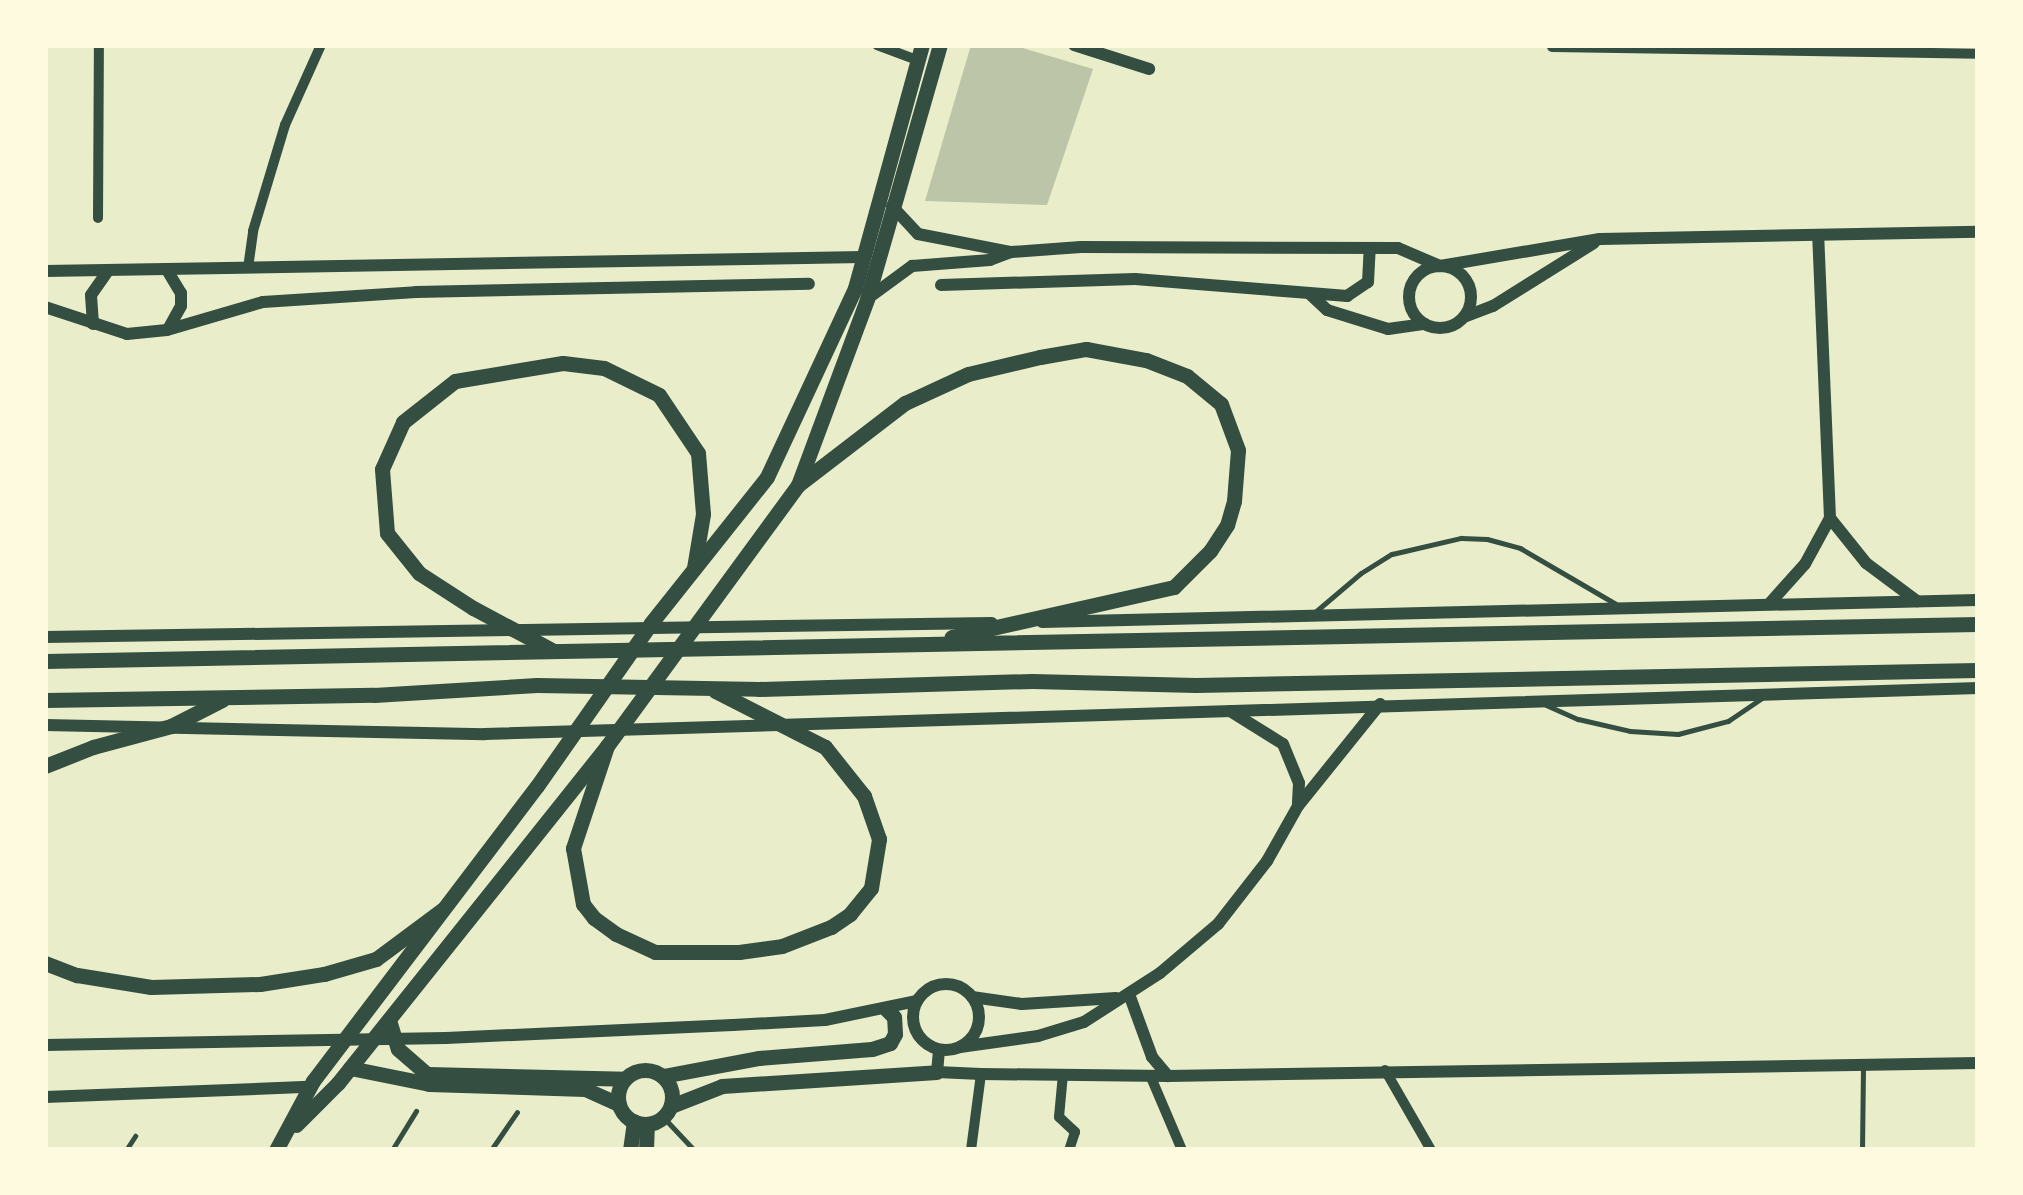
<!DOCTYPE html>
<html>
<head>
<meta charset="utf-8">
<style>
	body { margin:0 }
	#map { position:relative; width:2023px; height:1195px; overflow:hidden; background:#e9edc9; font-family:"Public Sans",sans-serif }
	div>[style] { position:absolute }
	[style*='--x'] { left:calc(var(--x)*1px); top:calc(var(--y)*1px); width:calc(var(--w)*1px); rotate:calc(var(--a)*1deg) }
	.building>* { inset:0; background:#bcc5a7 }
	.service>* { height:5px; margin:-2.5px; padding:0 2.5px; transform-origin:2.5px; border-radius:2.5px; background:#344e41 }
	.minor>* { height:10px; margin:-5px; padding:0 5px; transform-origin:5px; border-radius:5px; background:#344e41 }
	.tertiary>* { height:12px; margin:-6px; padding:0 6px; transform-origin:6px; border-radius:6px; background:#344e41 }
	.tertiary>.ring { margin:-6px; padding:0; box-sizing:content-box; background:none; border:12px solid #344e41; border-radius:50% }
	.primary>* { height:15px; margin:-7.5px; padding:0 7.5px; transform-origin:7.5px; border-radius:7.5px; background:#344e41 }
	.primary>.ring { margin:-7.5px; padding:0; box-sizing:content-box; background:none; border:15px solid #344e41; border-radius:50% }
	.trunk>* { height:15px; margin:-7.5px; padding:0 7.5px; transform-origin:7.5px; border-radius:7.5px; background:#344e41 }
	span { translate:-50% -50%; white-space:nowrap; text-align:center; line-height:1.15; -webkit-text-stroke:10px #fefae0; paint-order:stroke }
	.frame { position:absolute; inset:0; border:48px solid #fefae0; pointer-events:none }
</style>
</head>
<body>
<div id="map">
	<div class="building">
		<i style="clip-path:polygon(971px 45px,1013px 45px,1093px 69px,1047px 205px,925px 201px)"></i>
	</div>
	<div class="service">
		<i style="--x:1315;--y:612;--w:60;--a:-40.3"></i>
		<i style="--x:1361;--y:573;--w:36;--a:-32"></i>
		<i style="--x:1392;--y:554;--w:71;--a:-13.1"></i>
		<i style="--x:1461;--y:538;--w:26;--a:2"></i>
		<i style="--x:1487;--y:539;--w:34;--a:15"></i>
		<i style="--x:1520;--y:548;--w:111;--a:30.3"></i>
		<i style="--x:1546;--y:705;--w:35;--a:24"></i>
		<i style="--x:1578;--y:719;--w:53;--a:13"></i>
		<i style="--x:1630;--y:731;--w:48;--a:3.6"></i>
		<i style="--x:1678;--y:734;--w:52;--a:-14.6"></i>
		<i style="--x:1728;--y:721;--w:41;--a:-34.1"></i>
		<i style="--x:663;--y:1117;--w:45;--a:46.8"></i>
		<i style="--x:126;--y:1150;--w:17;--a:-57"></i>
		<i style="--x:392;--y:1150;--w:46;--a:-58.4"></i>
		<i style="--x:491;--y:1150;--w:46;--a:-55.6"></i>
		<i style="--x:1862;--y:1150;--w:84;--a:-89.3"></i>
	</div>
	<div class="minor">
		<i style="--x:877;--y:45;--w:43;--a:20.6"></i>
		<i style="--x:1552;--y:47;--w:426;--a:0.9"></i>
		<i style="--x:98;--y:218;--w:173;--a:-89.7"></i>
		<i style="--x:248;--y:268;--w:37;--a:-82"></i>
		<i style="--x:253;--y:231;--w:111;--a:-73.2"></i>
		<i style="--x:285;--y:125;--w:88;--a:-65.8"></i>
		<i style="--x:1385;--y:1070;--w:92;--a:60.1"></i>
		<i style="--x:1063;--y:1074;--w:43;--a:95.3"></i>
		<i style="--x:1059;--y:1117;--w:22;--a:43"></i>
		<i style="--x:1075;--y:1132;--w:19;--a:108"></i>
		<i style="--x:1150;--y:1075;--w:82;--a:66.9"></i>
		<i style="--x:971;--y:1150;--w:77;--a:-82.5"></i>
	</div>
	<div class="tertiary">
		<i style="--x:1074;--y:45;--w:79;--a:17.7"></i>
		<i style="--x:892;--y:206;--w:38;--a:47"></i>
		<i style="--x:918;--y:234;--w:95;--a:11"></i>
		<i style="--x:1011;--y:252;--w:70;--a:-4.1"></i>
		<i style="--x:1081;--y:247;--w:317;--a:0.2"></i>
		<i style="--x:1398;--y:248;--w:46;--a:23.2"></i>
		<i style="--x:1440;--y:266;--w:162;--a:-9.6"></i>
		<i style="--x:1600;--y:239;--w:378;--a:-1.1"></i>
		<i class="ring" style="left:1409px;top:266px;width:50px;height:50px"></i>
		<i style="--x:167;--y:270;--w:27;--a:59"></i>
		<i style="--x:181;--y:293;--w:13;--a:90"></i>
		<i style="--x:181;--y:306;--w:25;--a:119"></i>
		<i style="--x:45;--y:271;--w:818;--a:-0.98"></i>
		<i style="--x:941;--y:285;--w:194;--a:-1.8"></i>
		<i style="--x:1135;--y:279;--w:213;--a:4.6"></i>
		<i style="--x:1347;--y:296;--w:25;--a:-34"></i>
		<i style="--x:1368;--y:282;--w:34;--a:-87"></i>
		<i style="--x:1311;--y:295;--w:22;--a:43"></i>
		<i style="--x:1327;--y:310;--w:64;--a:17.3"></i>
		<i style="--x:1388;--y:329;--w:37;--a:-8"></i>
		<i style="--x:867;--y:299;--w:56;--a:-36.3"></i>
		<i style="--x:912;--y:266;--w:78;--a:-4.4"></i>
		<i style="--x:990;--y:260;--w:22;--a:-21"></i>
		<i style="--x:45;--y:307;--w:86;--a:18.2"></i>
		<i style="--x:127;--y:334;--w:40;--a:-5.7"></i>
		<i style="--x:167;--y:330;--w:100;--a:-16.3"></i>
		<i style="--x:263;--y:302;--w:153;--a:-3.7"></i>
		<i style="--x:416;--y:292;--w:393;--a:-1.2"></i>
		<i style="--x:1464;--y:317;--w:31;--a:-21"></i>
		<i style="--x:1493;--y:306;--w:119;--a:-32"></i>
		<i style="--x:93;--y:324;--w:29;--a:-94"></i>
		<i style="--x:91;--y:295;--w:29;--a:-55"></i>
		<i style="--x:1830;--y:518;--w:58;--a:51.3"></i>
		<i style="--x:1866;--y:563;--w:64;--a:36.7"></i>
		<i style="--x:1770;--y:603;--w:52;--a:-48.1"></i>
		<i style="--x:1805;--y:564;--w:52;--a:-61.5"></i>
		<i style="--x:1830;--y:518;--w:283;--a:-92.4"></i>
		<i style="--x:1042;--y:622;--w:936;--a:-1.35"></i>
		<i style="--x:45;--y:637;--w:947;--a:-0.85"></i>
		<i style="--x:1230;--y:711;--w:62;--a:31.9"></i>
		<i style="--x:1283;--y:744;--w:42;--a:67.7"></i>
		<i style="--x:1299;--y:783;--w:20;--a:93"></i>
		<i style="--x:45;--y:725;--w:440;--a:1.2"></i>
		<i style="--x:485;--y:734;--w:1494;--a:-1.76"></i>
		<i class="ring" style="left:913px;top:984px;width:54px;height:54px"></i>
		<i style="--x:1129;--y:994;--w:67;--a:69.9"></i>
		<i style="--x:1152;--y:1057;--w:25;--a:50"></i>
		<i style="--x:972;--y:997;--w:50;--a:8"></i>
		<i style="--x:1022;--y:1004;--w:94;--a:-3.7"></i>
		<i style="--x:45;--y:1045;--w:401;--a:-1"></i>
		<i style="--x:446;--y:1038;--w:287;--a:-2.6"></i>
		<i style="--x:733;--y:1025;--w:92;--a:-3.1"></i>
		<i style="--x:825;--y:1020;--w:94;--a:-11.7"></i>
		<i style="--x:960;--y:1047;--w:79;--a:-8"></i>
		<i style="--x:1038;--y:1036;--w:48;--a:-16.9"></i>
		<i style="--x:1084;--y:1022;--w:90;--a:-32.8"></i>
		<i style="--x:1160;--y:973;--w:76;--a:-40.2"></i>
		<i style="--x:1218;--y:924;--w:80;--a:-52.1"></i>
		<i style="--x:1267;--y:861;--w:63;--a:-60.6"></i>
		<i style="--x:1298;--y:806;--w:131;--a:-51.2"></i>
		<i style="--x:939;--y:1050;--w:22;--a:95"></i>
		<i style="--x:937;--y:1072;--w:44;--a:2.6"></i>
		<i style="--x:981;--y:1074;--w:187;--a:0.6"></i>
		<i style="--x:1168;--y:1076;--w:810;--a:-0.92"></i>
		<i style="--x:45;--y:1097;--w:264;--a:-2.2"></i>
	</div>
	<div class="primary">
		<i style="--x:389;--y:1020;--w:30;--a:73"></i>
		<i style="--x:398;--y:1049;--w:38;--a:41"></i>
		<i style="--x:427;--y:1074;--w:198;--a:1.4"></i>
		<i style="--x:350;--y:1068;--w:81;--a:11.4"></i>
		<i style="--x:429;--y:1084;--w:156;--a:1.8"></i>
		<i style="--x:585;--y:1089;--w:37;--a:24"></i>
		<i class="ring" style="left:618px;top:1070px;width:39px;height:39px"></i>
		<i style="--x:663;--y:1076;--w:98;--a:-10.6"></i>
		<i style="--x:759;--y:1058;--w:113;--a:-4.6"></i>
		<i style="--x:872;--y:1049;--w:19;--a:-18"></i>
		<i style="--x:890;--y:1043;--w:10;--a:-61"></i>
		<i style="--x:895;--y:1034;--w:17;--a:-93"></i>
		<i style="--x:894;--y:1017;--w:11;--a:-135"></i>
		<i style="--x:671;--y:1106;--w:55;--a:-21.4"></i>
		<i style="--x:722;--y:1086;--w:215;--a:-3.7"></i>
		<i style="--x:296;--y:1125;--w:59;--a:-45"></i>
		<i style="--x:338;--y:1083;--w:431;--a:-51.4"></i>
		<i style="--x:607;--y:746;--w:323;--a:-53.8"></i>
		<i style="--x:798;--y:485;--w:198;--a:-69.6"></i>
		<i style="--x:867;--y:299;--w:264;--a:-74"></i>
		<i style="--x:276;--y:1150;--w:78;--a:-61.8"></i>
		<i style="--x:313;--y:1081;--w:370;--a:-52.8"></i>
		<i style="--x:537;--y:786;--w:199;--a:-55"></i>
		<i style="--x:651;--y:623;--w:186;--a:-51.5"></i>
		<i style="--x:767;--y:477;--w:208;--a:-65"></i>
		<i style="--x:855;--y:288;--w:252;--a:-74.6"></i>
		<i style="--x:630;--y:1150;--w:29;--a:-82"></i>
		<i style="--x:646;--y:1150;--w:26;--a:-88"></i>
	</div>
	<div class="trunk">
		<i style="--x:798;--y:485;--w:135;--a:-37.5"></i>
		<i style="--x:905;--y:403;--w:69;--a:-24.7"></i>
		<i style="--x:968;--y:374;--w:74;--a:-13.3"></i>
		<i style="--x:1040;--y:357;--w:47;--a:-9.9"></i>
		<i style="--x:1086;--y:349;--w:61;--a:10.4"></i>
		<i style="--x:1146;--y:360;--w:44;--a:21.3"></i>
		<i style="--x:1187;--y:376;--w:44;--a:39.5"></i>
		<i style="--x:1221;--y:404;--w:49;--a:69.7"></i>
		<i style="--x:1238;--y:450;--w:51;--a:94.5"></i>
		<i style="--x:1234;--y:501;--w:25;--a:106"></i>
		<i style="--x:1227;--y:525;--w:31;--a:123"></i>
		<i style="--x:1210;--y:551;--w:51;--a:135"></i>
		<i style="--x:1174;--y:587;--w:228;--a:167.3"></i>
		<i style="--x:552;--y:650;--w:89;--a:-152"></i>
		<i style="--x:473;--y:608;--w:64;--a:-147.1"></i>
		<i style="--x:419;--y:573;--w:51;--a:-128.7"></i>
		<i style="--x:387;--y:533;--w:64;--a:-94.5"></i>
		<i style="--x:382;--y:469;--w:51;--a:-65.9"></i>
		<i style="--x:403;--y:422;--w:66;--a:-38.3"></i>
		<i style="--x:455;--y:381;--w:109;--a:-9.5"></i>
		<i style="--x:563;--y:363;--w:41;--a:7"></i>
		<i style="--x:604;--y:368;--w:61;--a:26.1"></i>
		<i style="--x:659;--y:395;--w:70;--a:56.1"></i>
		<i style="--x:698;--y:453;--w:61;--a:85.3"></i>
		<i style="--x:703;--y:514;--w:55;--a:99.5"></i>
		<i style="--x:45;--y:661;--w:1933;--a:-1.1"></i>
		<i style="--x:45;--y:700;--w:329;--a:-0.9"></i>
		<i style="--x:374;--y:695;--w:163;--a:-3.5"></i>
		<i style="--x:537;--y:685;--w:222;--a:1"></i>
		<i style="--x:759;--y:689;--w:273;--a:-1.7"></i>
		<i style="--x:1032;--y:681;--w:164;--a:1.4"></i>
		<i style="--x:1196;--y:685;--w:782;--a:-1.1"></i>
		<i style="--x:607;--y:746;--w:108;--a:108.4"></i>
		<i style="--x:573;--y:848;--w:57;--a:79.9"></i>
		<i style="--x:583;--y:904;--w:18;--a:52"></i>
		<i style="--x:594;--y:918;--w:27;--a:36"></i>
		<i style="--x:616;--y:934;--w:43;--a:24.8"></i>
		<i style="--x:655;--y:952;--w:84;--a:0"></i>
		<i style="--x:739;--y:952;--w:43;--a:-7.9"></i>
		<i style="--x:782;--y:946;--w:53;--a:-21.2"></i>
		<i style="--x:831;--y:927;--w:23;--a:-34"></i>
		<i style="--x:850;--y:914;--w:33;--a:-51"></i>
		<i style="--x:871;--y:888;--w:50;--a:-80.7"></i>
		<i style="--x:879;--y:839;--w:46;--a:-109.2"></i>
		<i style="--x:864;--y:796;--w:63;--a:-128.5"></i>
		<i style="--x:825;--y:747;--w:123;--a:-153"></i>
		<i style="--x:45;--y:766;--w:52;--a:-21.6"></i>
		<i style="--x:93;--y:747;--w:81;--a:-15.1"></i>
		<i style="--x:171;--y:726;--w:57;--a:-27"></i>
		<i style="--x:45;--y:963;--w:34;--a:21"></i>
		<i style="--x:77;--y:975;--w:75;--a:9.2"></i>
		<i style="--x:151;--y:987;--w:109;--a:-1.6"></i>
		<i style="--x:260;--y:984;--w:65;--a:-8.9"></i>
		<i style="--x:324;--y:974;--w:54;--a:-16.1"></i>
		<i style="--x:376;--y:959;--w:82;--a:-36.6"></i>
	</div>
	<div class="frame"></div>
</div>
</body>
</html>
